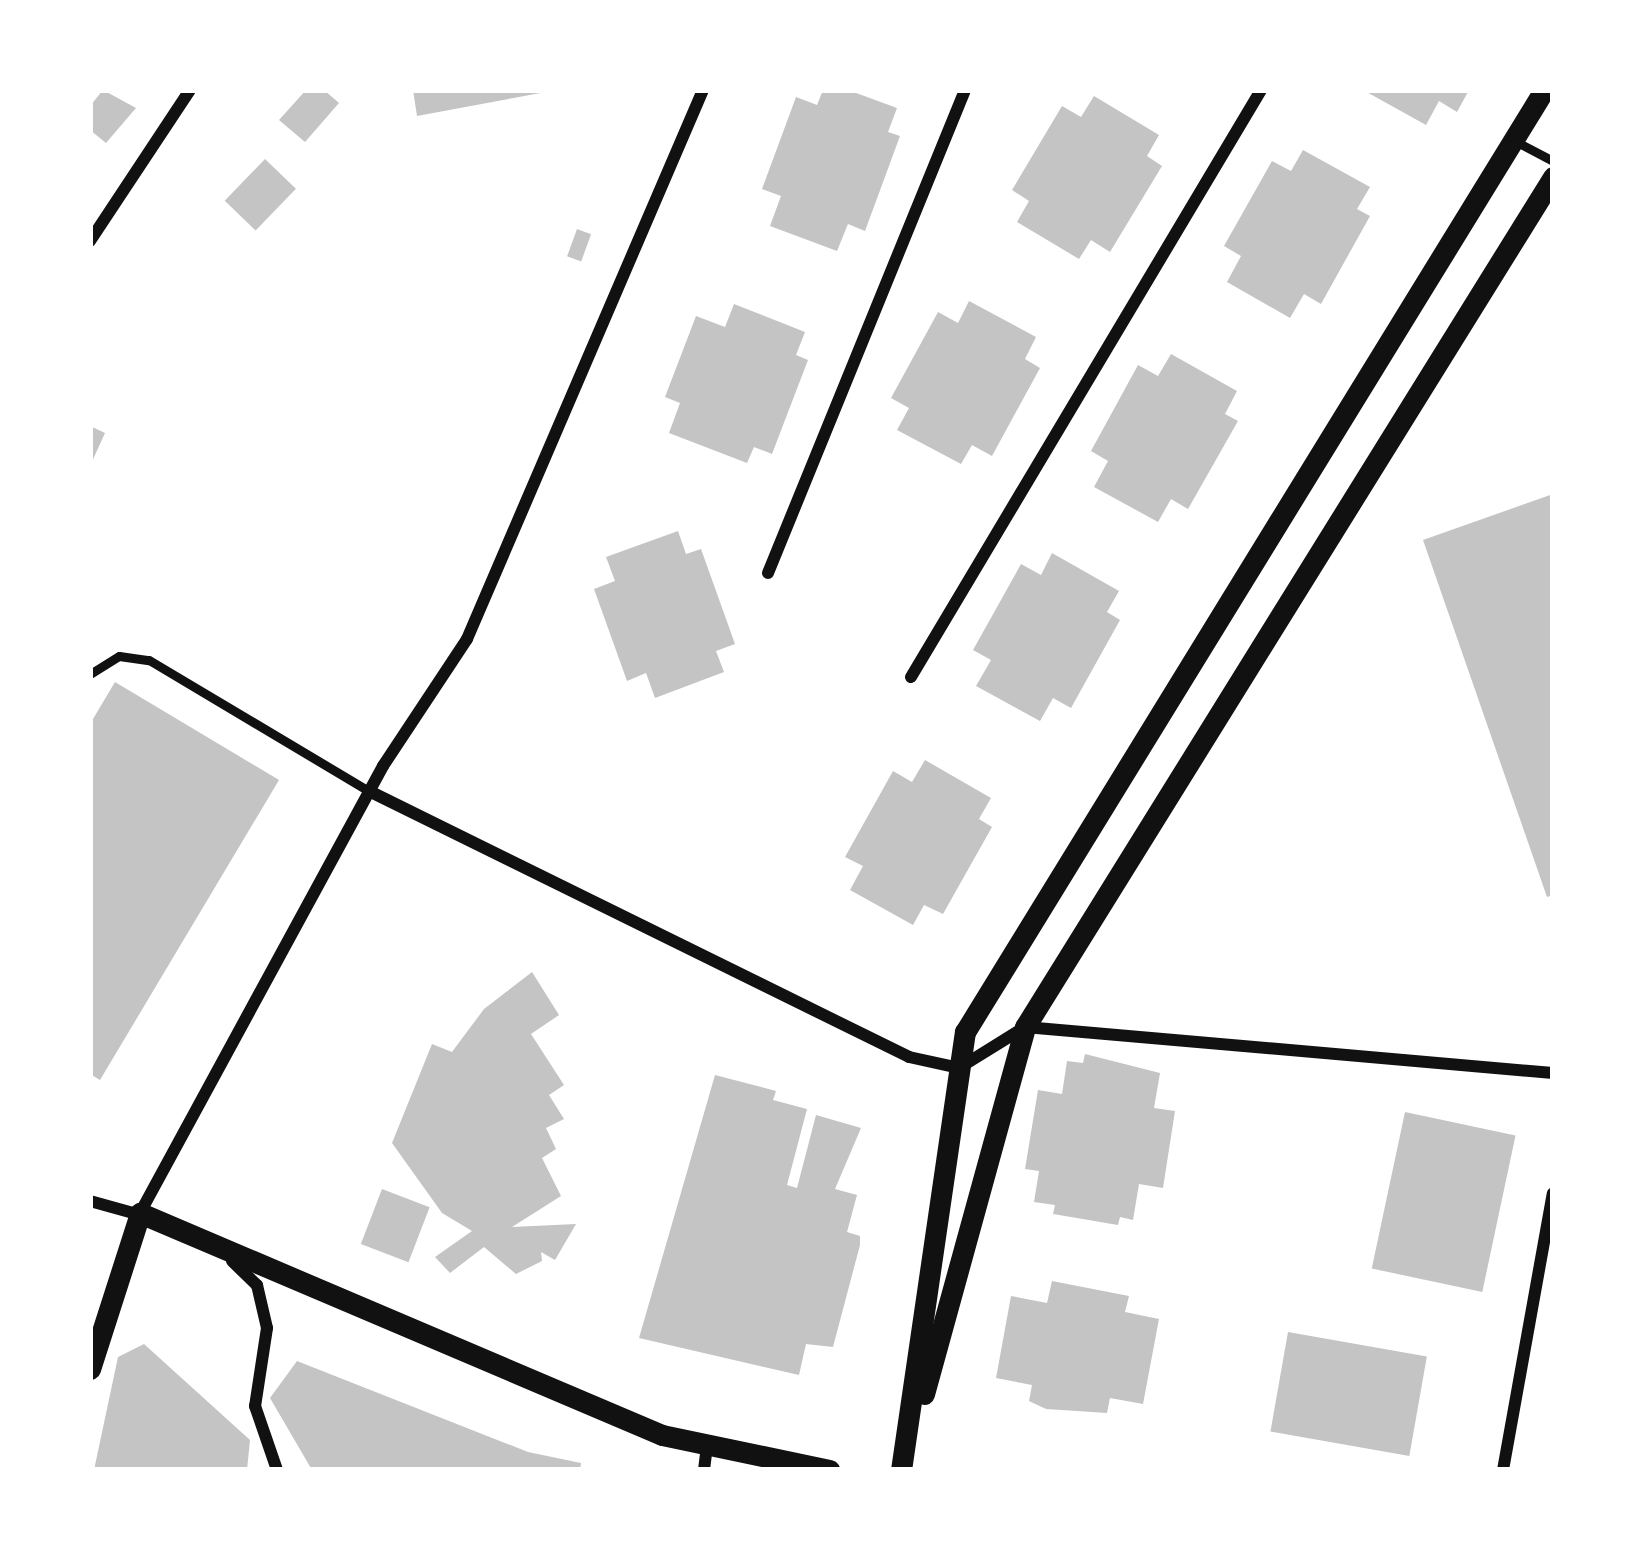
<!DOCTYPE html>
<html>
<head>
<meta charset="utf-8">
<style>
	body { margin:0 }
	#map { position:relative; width:1643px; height:1560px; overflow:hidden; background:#fff; font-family:Inter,sans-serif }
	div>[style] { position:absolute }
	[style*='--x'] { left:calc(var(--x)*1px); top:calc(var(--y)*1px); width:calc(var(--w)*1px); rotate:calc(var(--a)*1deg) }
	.building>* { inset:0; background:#c4c4c4; transform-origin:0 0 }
	.service>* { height:9px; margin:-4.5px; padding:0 4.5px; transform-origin:4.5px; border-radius:4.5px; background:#111 }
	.minor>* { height:12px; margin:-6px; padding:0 6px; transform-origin:6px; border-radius:6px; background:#111 }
	.tertiary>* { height:21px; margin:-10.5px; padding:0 10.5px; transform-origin:10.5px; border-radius:10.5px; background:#111 }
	span { translate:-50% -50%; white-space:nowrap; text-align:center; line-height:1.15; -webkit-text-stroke:9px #fff; paint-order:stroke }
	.frame { position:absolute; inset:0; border:93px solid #fff; pointer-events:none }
</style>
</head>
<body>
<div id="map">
	<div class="building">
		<i style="clip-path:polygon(103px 90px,136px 108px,106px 143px,90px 130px,90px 106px)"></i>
		<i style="clip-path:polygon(306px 90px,324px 90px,339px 103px,305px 142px,279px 120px)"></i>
		<i style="clip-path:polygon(413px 90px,546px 90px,546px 92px,417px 116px)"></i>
		<i style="clip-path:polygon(823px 90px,848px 90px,897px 108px,888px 132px,900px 136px,865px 231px,848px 224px,837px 251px,770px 226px,781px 196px,762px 189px,796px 97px,817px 105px)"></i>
		<i style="clip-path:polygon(1363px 90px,1469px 90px,1457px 112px,1439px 101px,1426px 125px)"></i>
		<i style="clip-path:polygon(1094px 96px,1159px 135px,1147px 156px,1162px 166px,1110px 252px,1091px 240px,1079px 259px,1017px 222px,1029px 201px,1012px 190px,1062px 106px,1081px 117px)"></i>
		<i style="clip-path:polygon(1303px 150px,1370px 187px,1357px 209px,1370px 216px,1321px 304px,1304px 294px,1290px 318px,1227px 282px,1241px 256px,1224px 246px,1272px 161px,1291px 171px)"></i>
		<i style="left:265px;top:159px;width:43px;height:58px;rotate:44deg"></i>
		<i style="left:577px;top:229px;width:15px;height:29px;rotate:20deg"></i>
		<i style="clip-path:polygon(969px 301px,1036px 337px,1025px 359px,1040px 368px,992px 456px,972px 445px,961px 464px,897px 430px,909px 408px,891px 398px,938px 312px,958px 323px)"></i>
		<i style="clip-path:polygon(734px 304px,805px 332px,796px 355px,808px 360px,772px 454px,754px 447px,747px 463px,669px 433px,680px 403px,665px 397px,696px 316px,725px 327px)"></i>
		<i style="clip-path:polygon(1171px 354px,1237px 391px,1225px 414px,1238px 421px,1188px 509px,1171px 499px,1158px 522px,1094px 487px,1108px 461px,1091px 451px,1138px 365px,1158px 376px)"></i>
		<i style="clip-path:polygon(90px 426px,105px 433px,90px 466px)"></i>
		<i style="clip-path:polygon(1553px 494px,1553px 895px,1547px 897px,1423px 540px)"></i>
		<i style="clip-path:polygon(678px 531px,686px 554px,701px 549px,735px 644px,716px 651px,724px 672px,655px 698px,646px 673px,627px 681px,594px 589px,615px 581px,606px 557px)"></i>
		<i style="clip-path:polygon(1052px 553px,1119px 591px,1107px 612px,1120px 620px,1071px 708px,1053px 698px,1040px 721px,976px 686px,991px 660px,973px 650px,1021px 564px,1041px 575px)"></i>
		<i style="clip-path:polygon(115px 682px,279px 780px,100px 1080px,90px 1074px,90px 724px)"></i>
		<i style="clip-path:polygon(925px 760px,991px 798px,979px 819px,992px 827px,943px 914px,924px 905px,913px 925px,850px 890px,863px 866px,845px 857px,893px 771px,912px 782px)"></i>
		<i style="clip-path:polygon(532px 972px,559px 1015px,531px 1034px,564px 1085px,549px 1095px,564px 1119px,546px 1128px,556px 1149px,542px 1158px,561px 1196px,512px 1227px,576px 1224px,555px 1260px,541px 1252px,542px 1261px,516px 1274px,484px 1247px,450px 1273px,435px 1257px,472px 1231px,442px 1213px,392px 1143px,432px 1044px,452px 1052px,484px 1009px)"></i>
		<i style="clip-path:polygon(1085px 1054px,1160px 1073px,1154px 1108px,1175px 1111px,1163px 1188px,1139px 1184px,1133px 1220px,1120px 1217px,1118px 1225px,1053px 1214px,1055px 1205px,1034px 1202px,1039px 1171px,1025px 1169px,1038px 1090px,1062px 1094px,1067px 1061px,1083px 1063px)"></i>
		<i style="clip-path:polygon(715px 1075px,776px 1091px,773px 1100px,807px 1109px,787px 1185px,797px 1188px,816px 1115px,861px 1128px,835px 1189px,857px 1195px,847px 1232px,860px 1236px,860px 1245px,833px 1347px,806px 1344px,799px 1375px,639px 1338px)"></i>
		<i style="left:1405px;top:1112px;width:113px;height:160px;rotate:12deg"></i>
		<i style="left:382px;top:1189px;width:51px;height:59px;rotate:21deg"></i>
		<i style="clip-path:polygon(1052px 1281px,1129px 1296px,1125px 1312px,1159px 1319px,1143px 1404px,1110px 1398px,1107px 1413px,1046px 1409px,1029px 1401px,1032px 1385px,996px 1378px,1011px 1296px,1047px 1303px)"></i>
		<i style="left:1288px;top:1332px;width:141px;height:101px;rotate:10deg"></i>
		<i style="clip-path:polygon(144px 1344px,250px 1440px,247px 1470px,94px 1470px,118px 1357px)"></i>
		<i style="clip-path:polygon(297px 1361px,528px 1452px,581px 1463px,580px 1470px,312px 1470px,270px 1398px)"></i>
	</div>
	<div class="service">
		<i style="--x:1515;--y:141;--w:43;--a:27.8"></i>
		<i style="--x:90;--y:674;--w:34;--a:-32"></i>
		<i style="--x:119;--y:656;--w:30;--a:8"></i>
		<i style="--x:149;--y:660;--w:256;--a:30.8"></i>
	</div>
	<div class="minor">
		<i style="--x:90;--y:241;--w:181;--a:-56.5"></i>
		<i style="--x:768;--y:573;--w:522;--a:-67.81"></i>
		<i style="--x:911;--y:677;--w:683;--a:-59.19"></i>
		<i style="--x:369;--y:791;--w:602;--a:26.22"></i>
		<i style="--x:909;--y:1057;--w:51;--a:12.4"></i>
		<i style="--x:959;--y:1068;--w:78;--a:-31.8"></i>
		<i style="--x:1025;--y:1027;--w:530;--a:4.98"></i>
		<i style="--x:90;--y:1201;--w:56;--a:15.5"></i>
		<i style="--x:140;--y:1213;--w:509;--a:-61.47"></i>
		<i style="--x:383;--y:766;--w:152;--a:-56.5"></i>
		<i style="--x:467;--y:639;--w:598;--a:-66.74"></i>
		<i style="--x:232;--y:1261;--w:35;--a:44"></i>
		<i style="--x:257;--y:1285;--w:44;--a:76.9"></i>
		<i style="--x:267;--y:1328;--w:79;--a:98.7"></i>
		<i style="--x:255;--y:1406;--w:68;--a:71"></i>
		<i style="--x:704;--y:1470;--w:26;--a:-83"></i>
		<i style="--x:1503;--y:1470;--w:281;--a:-79.8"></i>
	</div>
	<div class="tertiary">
		<i style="--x:90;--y:1369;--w:164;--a:-72.2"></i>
		<i style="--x:140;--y:1213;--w:567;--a:23.04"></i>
		<i style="--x:662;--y:1435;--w:171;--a:11.8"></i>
		<i style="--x:924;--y:1394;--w:381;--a:-74.6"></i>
		<i style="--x:1025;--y:1027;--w:1001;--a:-58.15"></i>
		<i style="--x:901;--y:1470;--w:443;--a:-81.7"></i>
		<i style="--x:965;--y:1032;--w:1106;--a:-58.42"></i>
	</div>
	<div class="frame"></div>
</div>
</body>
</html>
